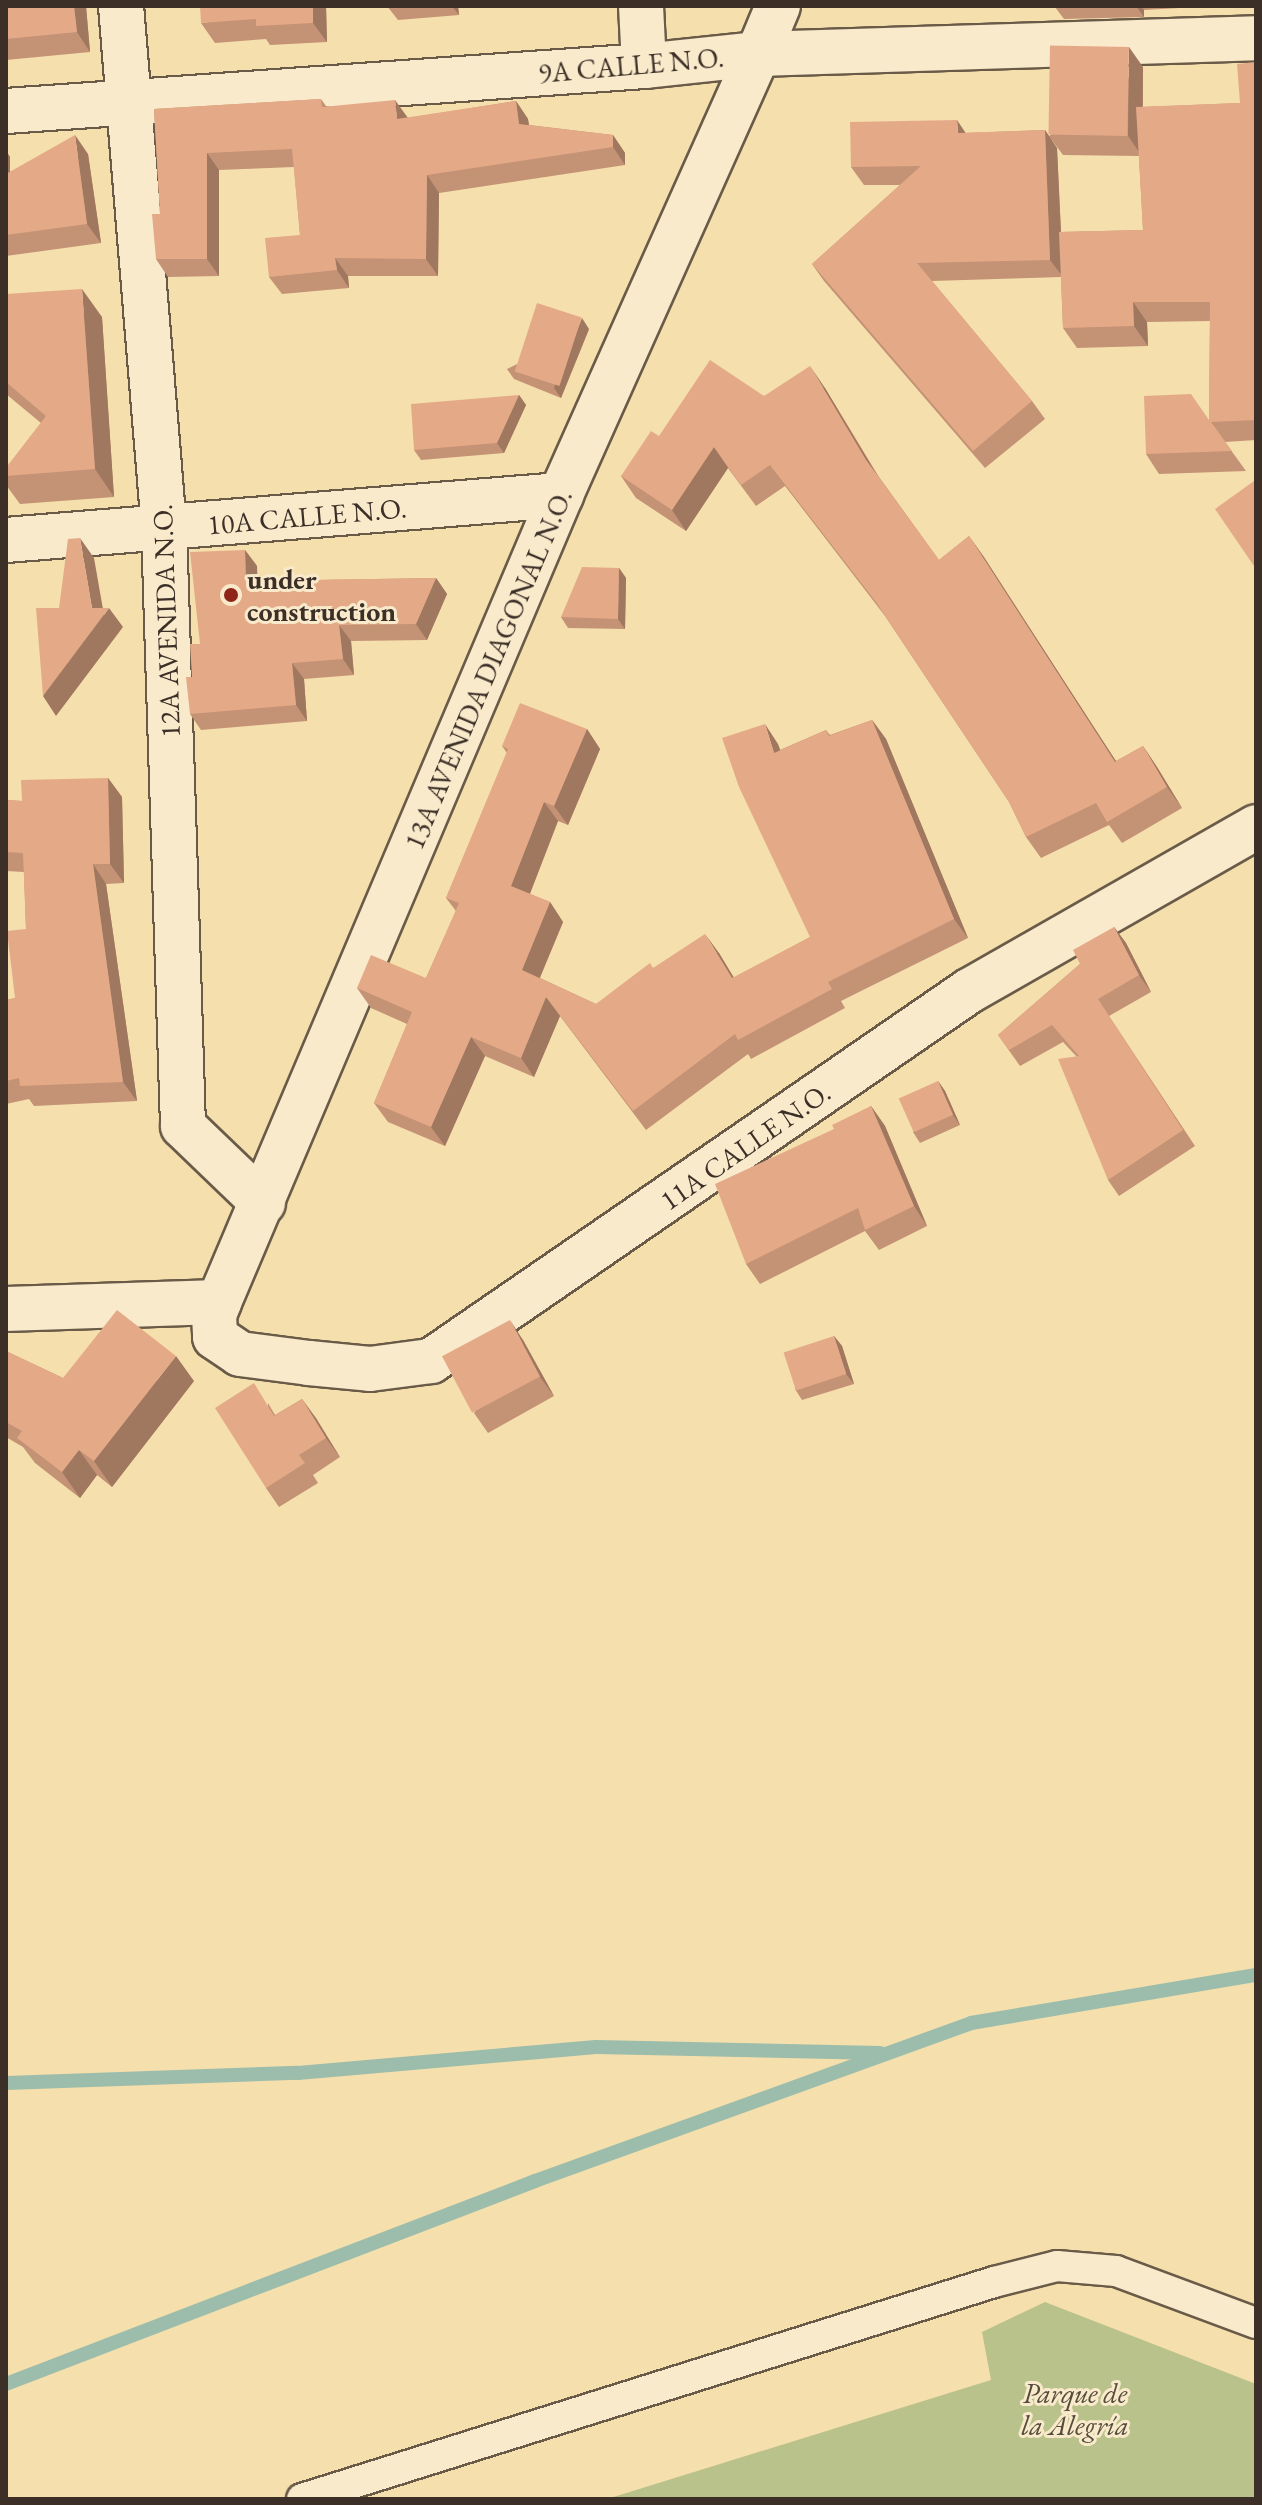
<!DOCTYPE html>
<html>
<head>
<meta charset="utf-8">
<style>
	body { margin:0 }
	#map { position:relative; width:1262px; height:2505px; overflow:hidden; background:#f5dfad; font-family:"EB Garamond",serif }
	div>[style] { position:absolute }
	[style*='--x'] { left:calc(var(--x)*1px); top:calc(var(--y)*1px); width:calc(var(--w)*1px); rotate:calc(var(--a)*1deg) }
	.green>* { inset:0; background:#bac28b }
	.stream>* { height:14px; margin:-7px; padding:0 7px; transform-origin:7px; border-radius:7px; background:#9cbdab }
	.roads { filter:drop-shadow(2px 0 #6a5b49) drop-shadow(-2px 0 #6a5b49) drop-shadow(0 2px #6a5b49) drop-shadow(0 -2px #6a5b49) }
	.lane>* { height:30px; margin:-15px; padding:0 15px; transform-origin:15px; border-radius:15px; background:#f8eaca }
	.street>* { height:44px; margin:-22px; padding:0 22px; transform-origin:22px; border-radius:22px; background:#f8eaca }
	.secondary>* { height:44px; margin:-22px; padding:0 22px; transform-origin:22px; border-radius:22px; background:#f8eaca }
	.wall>* { inset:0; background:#c49275 }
	.shaded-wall>* { inset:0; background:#a0775f }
	.building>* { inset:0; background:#e4aa88; transform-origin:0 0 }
	.dots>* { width:22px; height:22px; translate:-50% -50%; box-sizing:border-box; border:4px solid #f8eaca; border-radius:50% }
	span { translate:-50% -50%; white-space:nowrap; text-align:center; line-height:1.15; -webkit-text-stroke:6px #f8eaca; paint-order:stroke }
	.street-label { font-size:28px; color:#3b2f28 }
	.poi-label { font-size:28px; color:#3b2f28; font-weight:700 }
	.left { translate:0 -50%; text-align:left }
	.park-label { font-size:28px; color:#544c3c; font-style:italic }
	.frame { position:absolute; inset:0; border:8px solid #3b2f28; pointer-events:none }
</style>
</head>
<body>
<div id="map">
	<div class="green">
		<i style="clip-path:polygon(1045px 2302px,1256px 2384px,1256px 2499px,607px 2499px,991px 2380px,982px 2332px)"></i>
	</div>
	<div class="stream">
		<i style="--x:6;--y:2083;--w:292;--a:-2"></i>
		<i style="--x:298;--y:2073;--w:299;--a:-5"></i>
		<i style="--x:596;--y:2047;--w:284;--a:1.2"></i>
		<i style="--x:6;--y:2384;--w:567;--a:-20.99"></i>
		<i style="--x:535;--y:2181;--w:464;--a:-19.9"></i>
		<i style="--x:971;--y:2023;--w:289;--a:-9.6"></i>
	</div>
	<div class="roads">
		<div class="lane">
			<i style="--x:302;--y:2499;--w:725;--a:-17.41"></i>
			<i style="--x:994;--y:2282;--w:65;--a:-14.3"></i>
			<i style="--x:1057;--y:2266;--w:59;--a:4.8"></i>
			<i style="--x:1116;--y:2271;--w:149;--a:20.4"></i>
		</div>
		<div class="street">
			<i style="--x:121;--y:6;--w:524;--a:85.29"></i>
			<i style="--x:164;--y:528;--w:598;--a:88.18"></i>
			<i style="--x:183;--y:1126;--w:111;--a:43.9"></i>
			<i style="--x:641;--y:6;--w:60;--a:87.1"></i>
			<i style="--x:758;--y:54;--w:483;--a:114.1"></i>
			<i style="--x:561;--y:495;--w:876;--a:112.97"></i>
			<i style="--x:219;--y:1302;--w:14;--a:111"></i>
			<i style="--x:214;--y:1315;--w:22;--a:87"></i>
			<i style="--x:215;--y:1337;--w:30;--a:34"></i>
			<i style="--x:240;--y:1354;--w:70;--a:7.4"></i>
			<i style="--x:309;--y:1363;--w:61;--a:5.6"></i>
			<i style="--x:370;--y:1369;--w:62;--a:-7.5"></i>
			<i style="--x:431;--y:1361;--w:653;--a:-34.52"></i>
			<i style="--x:969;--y:991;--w:331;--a:-29.7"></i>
			<i style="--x:6;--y:540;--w:557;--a:-4.64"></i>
			<i style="--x:6;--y:1309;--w:213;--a:-1.9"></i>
		</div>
		<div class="secondary">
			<i style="--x:758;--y:54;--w:52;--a:-67.4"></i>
			<i style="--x:6;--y:111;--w:640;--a:-4.03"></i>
			<i style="--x:644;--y:66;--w:115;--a:-6"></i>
			<i style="--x:758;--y:54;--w:498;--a:-1.8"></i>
		</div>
	</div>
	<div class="wall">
		<i style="clip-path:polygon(6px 6px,86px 6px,90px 52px,6px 60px)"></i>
		<i style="clip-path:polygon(326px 6px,327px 42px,270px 45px,266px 39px,215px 43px,201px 23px)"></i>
		<i style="clip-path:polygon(387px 6px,458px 6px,459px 15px,398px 20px)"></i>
		<i style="clip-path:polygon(945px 6px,1215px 6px,1144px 10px,1144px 17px,1064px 19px,1055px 7px,946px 7px)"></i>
		<i style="clip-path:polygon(1256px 62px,1256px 440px,1225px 442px,1246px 471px,1159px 474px,1146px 454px,1209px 420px,1210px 321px,1147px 322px,1148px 346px,1077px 348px,1063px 328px,1061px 277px,932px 281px,1032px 401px,1045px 419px,985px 468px,824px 281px,812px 264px,900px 185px,864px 185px,851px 167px,966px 133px,1045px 130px,1057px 148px,1061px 232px,1143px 230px,1139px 156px,1063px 155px,1049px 136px,1143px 67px,1143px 107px,1240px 103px)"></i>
		<i style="clip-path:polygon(321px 99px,326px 106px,408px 118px,516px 101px,528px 119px,529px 125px,613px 135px,625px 153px,625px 165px,439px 193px,438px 276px,348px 276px,349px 288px,282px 294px,269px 277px,300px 235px,294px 167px,219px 170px,219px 276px,168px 277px,156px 259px,160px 214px,154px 109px)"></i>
		<i style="clip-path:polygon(6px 151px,10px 157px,10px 172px,88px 154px,101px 243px,6px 256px)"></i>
		<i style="clip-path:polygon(6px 294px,102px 317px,114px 497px,20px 504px,6px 485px,6px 468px,41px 423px,6px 394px)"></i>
		<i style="clip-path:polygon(589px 329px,561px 398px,514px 379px,507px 369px)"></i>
		<i style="clip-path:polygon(825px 388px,879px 477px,939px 560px,969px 536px,1116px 761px,1143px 746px,1157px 767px,1182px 808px,1122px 843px,1109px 825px,1041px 858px,1026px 837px,1009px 802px,885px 616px,785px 486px,756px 506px,728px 468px,686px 531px,636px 498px,621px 476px,659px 436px,764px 396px)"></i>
		<i style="clip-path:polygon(519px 395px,526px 405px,504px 453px,421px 460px,414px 450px)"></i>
		<i style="clip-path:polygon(245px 550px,257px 566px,257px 581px,436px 578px,447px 594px,427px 640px,351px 641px,354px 675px,304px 679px,307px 721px,201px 730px,190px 714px,192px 677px,200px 644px)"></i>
		<i style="clip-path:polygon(619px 568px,626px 578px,625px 629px,568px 628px,561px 617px)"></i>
		<i style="clip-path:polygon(872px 720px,886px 739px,968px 938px,841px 1001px,845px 1008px,751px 1059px,748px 1054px,646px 1130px,560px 1016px,534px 1077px,485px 1056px,445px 1146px,388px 1122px,374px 1103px,407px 1024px,371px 1008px,357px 988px,426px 978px,456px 911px,446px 898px,507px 753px,502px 746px,587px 729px,600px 749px,568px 825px,558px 821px,530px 894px,550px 902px,563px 922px,540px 978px,596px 1004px,653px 968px,719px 953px,734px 978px,810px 937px,778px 744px,780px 750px,826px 730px,830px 735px)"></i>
		<i style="clip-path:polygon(108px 778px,122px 797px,124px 883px,106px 884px,137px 1101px,34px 1106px,29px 1099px,6px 1104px,6px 1000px,15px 998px,26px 929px,24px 872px,6px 871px,6px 800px,22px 801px)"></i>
		<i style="clip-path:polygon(1114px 927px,1126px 943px,1151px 992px,1109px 1016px,1195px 1146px,1119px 1196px,1108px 1180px,1077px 1057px,1063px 1042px,1020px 1066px,998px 1035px,1080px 964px)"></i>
		<i style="clip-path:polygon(938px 1081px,945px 1091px,960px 1125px,920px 1143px,913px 1132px)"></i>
		<i style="clip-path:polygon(871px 1106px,885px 1126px,927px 1226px,879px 1250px,865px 1231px,760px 1284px,746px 1264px,834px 1129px)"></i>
		<i style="clip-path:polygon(834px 1336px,842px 1346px,854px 1384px,802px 1400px,795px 1389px)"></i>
		<i style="clip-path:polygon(523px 1340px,554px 1396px,488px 1433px,474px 1413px)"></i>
		<i style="clip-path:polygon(6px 1349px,8px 1352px,63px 1378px,194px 1381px,112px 1487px,97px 1475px,80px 1498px,35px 1463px,23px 1447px,6px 1437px)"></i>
		<i style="clip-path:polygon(302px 1399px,340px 1457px,313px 1475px,318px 1483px,279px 1507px,266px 1488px,268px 1403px,275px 1415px)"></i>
	</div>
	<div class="shaded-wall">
		<i style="clip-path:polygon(74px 6px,86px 6px,90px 52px,77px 32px)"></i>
		<i style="clip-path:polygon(313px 6px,326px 6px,327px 42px,313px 23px)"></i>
		<i style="clip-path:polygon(452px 6px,458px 6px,459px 15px)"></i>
		<i style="clip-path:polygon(1136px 6px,1141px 6px,1144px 10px,1144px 17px)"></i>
		<i style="clip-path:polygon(1129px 47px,1143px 67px,1142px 156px,1128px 136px)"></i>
		<i style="clip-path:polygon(395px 100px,408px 118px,397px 119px)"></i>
		<i style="clip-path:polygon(516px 101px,528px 119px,531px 141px,519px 124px)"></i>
		<i style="clip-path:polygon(957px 120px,969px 138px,958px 133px)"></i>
		<i style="clip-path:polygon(1045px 130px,1057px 148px,1063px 277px,1050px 260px)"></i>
		<i style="clip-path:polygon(75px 135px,88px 154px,101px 243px,87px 224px)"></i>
		<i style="clip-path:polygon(613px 135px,625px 153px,625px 165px,613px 147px)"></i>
		<i style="clip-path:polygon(6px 151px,10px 157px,10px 199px,6px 194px)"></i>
		<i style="clip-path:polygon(207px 153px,219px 170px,219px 276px,207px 259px)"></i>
		<i style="clip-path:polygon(427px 175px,439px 193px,438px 276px,426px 259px)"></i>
		<i style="clip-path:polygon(335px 258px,348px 276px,349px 288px,337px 270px)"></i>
		<i style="clip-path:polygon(82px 289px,102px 317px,114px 497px,95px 469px)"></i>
		<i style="clip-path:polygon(1133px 302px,1147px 322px,1148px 346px,1134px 326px)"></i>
		<i style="clip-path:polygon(582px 318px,589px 329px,561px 398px,554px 388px)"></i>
		<i style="clip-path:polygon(810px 366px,825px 388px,881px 482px,866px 460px)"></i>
		<i style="clip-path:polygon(519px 395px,526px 405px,504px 453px,497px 443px)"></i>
		<i style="clip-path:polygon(714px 447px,728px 468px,686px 531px,672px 510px)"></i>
		<i style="clip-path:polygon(969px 536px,984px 557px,1130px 783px,1115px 762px)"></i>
		<i style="clip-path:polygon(80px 538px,94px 558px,104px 615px,109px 608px,123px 627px,56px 716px,43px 696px,92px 608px)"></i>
		<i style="clip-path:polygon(245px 550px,257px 566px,258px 597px,246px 581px)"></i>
		<i style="clip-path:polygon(619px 568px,626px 578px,625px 629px,618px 619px)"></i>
		<i style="clip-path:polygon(436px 578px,447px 594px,427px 640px,416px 624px)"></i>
		<i style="clip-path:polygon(339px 625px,351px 641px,354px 675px,343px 659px)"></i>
		<i style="clip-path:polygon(292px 663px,304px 679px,307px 721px,296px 705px)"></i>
		<i style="clip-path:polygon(872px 720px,886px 739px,968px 938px,954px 919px)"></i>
		<i style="clip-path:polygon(765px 724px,778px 744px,788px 772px,774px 753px)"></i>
		<i style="clip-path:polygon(587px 729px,600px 749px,568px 825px,554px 806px)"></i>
		<i style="clip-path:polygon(1143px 746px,1157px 767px,1182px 808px,1167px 787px)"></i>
		<i style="clip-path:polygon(108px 778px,122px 797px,124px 883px,110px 864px)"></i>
		<i style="clip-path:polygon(544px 802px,558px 821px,525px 906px,511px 886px)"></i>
		<i style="clip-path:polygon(93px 864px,106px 884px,137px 1101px,123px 1082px)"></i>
		<i style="clip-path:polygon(550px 902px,563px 922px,535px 989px,522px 970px)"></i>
		<i style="clip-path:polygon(1114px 927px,1126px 943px,1151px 992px,1139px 975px)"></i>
		<i style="clip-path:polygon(705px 934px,719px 953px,746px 998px,732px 978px)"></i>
		<i style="clip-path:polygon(546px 997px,560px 1016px,534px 1077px,521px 1058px)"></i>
		<i style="clip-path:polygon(471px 1037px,485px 1056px,445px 1146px,431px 1127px)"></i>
		<i style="clip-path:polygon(938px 1081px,945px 1091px,960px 1125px,953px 1115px)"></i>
		<i style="clip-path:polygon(871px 1106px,885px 1126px,927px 1226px,914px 1206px)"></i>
		<i style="clip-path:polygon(6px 1222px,8px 1255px,6px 1252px)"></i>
		<i style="clip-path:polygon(510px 1320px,523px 1340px,554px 1396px,540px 1377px)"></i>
		<i style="clip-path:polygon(834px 1336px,842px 1346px,854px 1384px,846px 1374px)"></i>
		<i style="clip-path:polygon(176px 1356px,194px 1381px,112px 1487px,94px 1461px)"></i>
		<i style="clip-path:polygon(302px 1399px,316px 1418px,340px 1457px,326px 1438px)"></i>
		<i style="clip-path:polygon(79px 1450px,97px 1475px,80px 1498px,62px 1472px)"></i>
	</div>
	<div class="building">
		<i style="clip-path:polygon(6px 6px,74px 6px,77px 32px,6px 39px)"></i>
		<i style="clip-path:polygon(200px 6px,313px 6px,313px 23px,256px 26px,256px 19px,201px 23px)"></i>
		<i style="left:1129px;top:47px;width:89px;height:79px;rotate:91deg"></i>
		<i style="clip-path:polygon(1256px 62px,1256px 420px,1211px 422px,1232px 451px,1146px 454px,1144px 396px,1191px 394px,1209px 420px,1210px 302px,1133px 302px,1134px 326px,1063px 328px,1059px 232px,1143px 230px,1136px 107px,1240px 103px,1237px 64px)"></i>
		<i style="clip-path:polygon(321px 99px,322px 107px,395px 100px,397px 119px,516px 101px,519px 124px,613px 135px,613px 147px,427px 175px,426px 259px,335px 258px,337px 270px,269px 277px,265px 238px,300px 235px,292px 149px,207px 153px,207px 259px,156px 259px,152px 214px,160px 214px,154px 109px)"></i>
		<i style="clip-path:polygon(957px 120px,958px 133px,1045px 130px,1050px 260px,917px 263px,1032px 401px,973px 451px,812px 264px,921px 166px,851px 167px,850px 122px)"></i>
		<i style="clip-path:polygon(75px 135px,87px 224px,6px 235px,6px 174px)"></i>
		<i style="clip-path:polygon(82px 289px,95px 469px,6px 476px,6px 468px,46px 416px,6px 382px,6px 294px)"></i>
		<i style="left:537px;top:303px;width:47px;height:72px;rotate:18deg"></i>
		<i style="clip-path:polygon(710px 360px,764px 396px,810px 366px,866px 460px,939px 560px,969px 536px,1115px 762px,1143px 746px,1167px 787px,1107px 822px,1096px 803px,1026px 837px,1009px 802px,876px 602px,770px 465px,741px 485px,714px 447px,672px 510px,621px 476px,651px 431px,659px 436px)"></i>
		<i style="clip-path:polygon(519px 395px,497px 443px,414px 450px,411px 404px)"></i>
		<i style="clip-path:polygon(1254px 481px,1256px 484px,1256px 569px,1215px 509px)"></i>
		<i style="clip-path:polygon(80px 538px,92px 608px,109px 608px,43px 696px,36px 608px,59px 608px,68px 539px)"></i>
		<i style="clip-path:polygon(245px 550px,246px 581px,436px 578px,416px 624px,339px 625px,343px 659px,292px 663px,296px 705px,190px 714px,186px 677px,192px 677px,190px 644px,200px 644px,190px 552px)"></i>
		<i style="clip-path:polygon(582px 567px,619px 568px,618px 619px,561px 617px)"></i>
		<i style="clip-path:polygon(520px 703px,587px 729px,554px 806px,544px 802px,511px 886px,550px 902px,522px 970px,596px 1004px,650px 963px,653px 968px,705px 934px,732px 978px,810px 937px,739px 787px,722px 738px,765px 724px,774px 753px,826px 730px,829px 736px,872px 720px,954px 919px,828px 982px,832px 989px,738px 1040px,735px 1034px,633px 1111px,546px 997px,521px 1058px,471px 1037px,431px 1127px,374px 1103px,412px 1012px,357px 988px,371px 955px,426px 978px,459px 903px,446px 898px,508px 749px,502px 746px)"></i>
		<i style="clip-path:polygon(108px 778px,110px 864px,93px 864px,123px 1082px,20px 1086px,19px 1078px,6px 1081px,6px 1000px,15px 998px,7px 931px,26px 929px,23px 853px,6px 852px,6px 800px,22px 801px,21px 780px)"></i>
		<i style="clip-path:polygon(1114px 927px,1139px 975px,1098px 999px,1183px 1130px,1108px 1180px,1058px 1059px,1079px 1056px,1052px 1025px,1009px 1050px,998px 1035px,1080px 964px,1073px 950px)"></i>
		<i style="left:938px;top:1081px;width:37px;height:43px;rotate:66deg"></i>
		<i style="clip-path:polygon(871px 1106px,914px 1206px,865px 1230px,858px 1208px,746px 1264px,715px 1184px,834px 1129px,832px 1125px)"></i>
		<i style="clip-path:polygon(117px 1310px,176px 1356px,94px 1461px,79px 1450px,62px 1472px,17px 1438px,22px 1431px,6px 1422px,6px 1351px,63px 1378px)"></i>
		<i style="left:510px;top:1320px;width:64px;height:77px;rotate:62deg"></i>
		<i style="left:834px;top:1336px;width:40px;height:53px;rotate:72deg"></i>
		<i style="clip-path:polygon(254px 1383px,274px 1416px,302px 1399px,326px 1438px,299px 1455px,305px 1463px,266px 1488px,215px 1408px)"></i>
	</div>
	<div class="dots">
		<i style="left:231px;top:595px;background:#8f2418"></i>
	</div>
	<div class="street-label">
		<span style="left:631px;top:65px;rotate:-5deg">9A CALLE N.O.</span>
		<span style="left:307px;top:516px;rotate:-5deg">10A CALLE N.O.</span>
		<span style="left:166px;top:621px;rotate:-92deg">12A AVENIDA N.O.</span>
		<span style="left:488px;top:669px;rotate:-67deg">13A AVENIDA DIAGONAL N.O.</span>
		<span style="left:745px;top:1146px;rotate:-35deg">11A CALLE N.O.</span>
	</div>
	<div class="poi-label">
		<span class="left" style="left:247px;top:595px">under<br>construction</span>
	</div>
	<div class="park-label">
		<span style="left:1075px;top:2409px">Parque de<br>la Alegría</span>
	</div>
	<div class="frame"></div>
</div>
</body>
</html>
